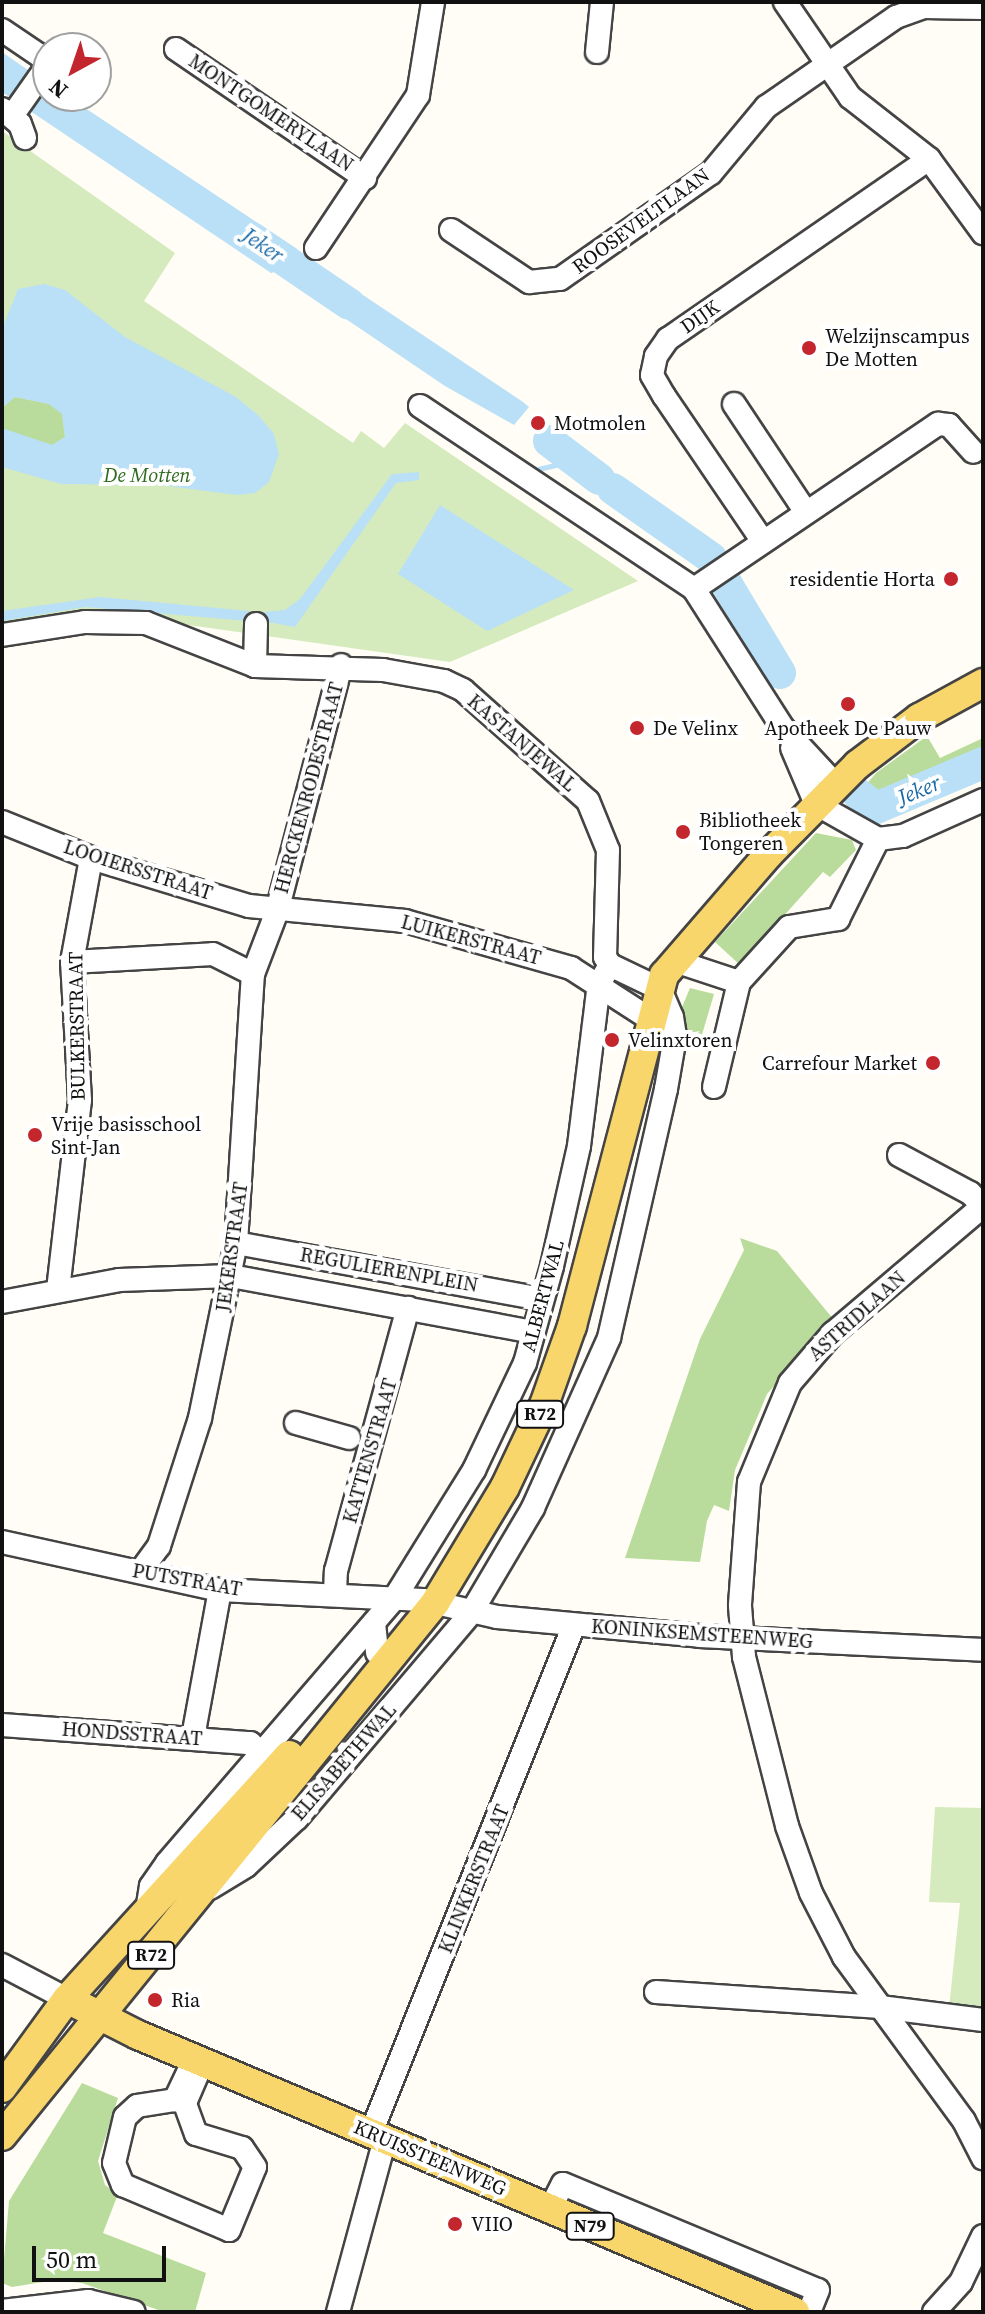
<!DOCTYPE html>
<html>
<head>
<meta charset="utf-8">
<style>
	body { margin:0 }
	#map { position:relative; width:985px; height:2314px; overflow:hidden; background:#fffdf5; font-family:"Source Serif 4",serif }
	div>[style] { position:absolute }
	[style*='--x'] { left:calc(var(--x)*1px); top:calc(var(--y)*1px); width:calc(var(--w)*1px); rotate:calc(var(--a)*1deg) }
	.green>* { inset:0; background:#d5ebbd }
	.forest>* { inset:0; background:#b9dc9c }
	.water>* { inset:0; background:#b9e0f7 }
	.stream>* { height:5px; margin:-2.5px; padding:0 2.5px; transform-origin:2.5px; border-radius:2.5px; background:#b9e0f7 }
	.river>* { height:32px; margin:-16px; padding:0 16px; transform-origin:16px; border-radius:16px; background:#b9e0f7 }
	.roads { filter:drop-shadow(2px 0 #444) drop-shadow(-2px 0 #444) drop-shadow(0 2px #444) drop-shadow(0 -2px #444) }
	.minor>* { height:22px; margin:-11px; padding:0 11px; transform-origin:11px; border-radius:11px; background:#fff }
	.major>* { height:28px; margin:-14px; padding:0 14px; transform-origin:14px; border-radius:14px; background:#f9d66b }
	.dots>* { width:22px; height:22px; translate:-50% -50%; box-sizing:border-box; border:4px solid #fff; border-radius:50% }
	span { translate:-50% -50%; white-space:nowrap; text-align:center; line-height:1.15; -webkit-text-stroke:8px #fff; paint-order:stroke }
	.shield-label span { padding:2px 6px; background:#fff; border:2px solid; border-radius:6px; -webkit-text-stroke-width:0 }
	.shield-label { font-size:18px; color:#111; font-weight:700 }
	.street-label { font-size:20px; color:#111 }
	.poi-label { font-size:20px; color:#111 }
	.left { translate:0 -50%; text-align:left }
	.right { translate:-100% -50%; text-align:right }
	.park-label { font-size:20px; color:#2f6b1f; font-style:italic }
	.water-label { font-size:22px; color:#1768a6; font-style:italic }
	.frame { position:absolute; inset:0; border:4px solid #111; pointer-events:none }
	.north { position:absolute; left:32px; top:32px; width:80px; height:80px; box-sizing:border-box; background:#fff; border:2px solid #a0a0a0; border-radius:50%; rotate:220deg; font-size:22px; font-weight:700; line-height:32px; text-align:center; color:#111 }
	.north::after { content:''; display:block; margin:auto; width:28px; height:36px; background:#c4262e; clip-path:polygon(50% 0,100% 100%,50% 72%,0 100%) }
	.scale { position:absolute; left:32px; top:2246px; width:134px; height:36px; box-sizing:border-box; border:4px solid #111; border-top:0; padding-left:10px; font-size:24px; line-height:28px; white-space:nowrap; color:#111; -webkit-text-stroke:6px #fff; paint-order:stroke }
</style>
</head>
<body>
<div id="map">
	<div class="green">
		<i style="clip-path:polygon(2px 131px,175px 253px,144px 301px,353px 443px,361px 431px,384px 448px,405px 423px,638px 581px,450px 662px,110px 614px,2px 625px)"></i>
		<i style="clip-path:polygon(935px 1807px,983px 1808px,983px 2012px,949px 2008px,960px 1903px,929px 1902px)"></i>
	</div>
	<div class="forest">
		<i style="clip-path:polygon(15px 397px,49px 404px,62px 413px,65px 437px,52px 445px,3px 430px,2px 408px)"></i>
		<i style="clip-path:polygon(927px 736px,940px 758px,983px 738px,983px 756px,879px 799px,870px 795px,865px 786px,876px 773px)"></i>
		<i style="clip-path:polygon(816px 833px,852px 840px,856px 850px,830px 877px,823px 872px,740px 965px,715px 942px)"></i>
		<i style="clip-path:polygon(690px 988px,714px 994px,701px 1038px,682px 1031px,678px 1017px)"></i>
		<i style="clip-path:polygon(740px 1238px,777px 1251px,834px 1320px,767px 1394px,735px 1470px,729px 1511px,714px 1505px,707px 1521px,700px 1562px,625px 1558px,700px 1339px,744px 1250px)"></i>
		<i style="clip-path:polygon(82px 2083px,118px 2098px,98px 2161px,105px 2185px,118px 2194px,103px 2233px,206px 2273px,195px 2312px,164px 2312px,82px 2283px,55px 2280px,12px 2287px,2px 2283px,9px 2201px)"></i>
	</div>
	<div class="water">
		<i style="clip-path:polygon(2px 52px,48px 84px,48px 96px,67px 96px,297px 249px,284px 269px,271px 273px,2px 92px)"></i>
		<i style="clip-path:polygon(321px 267px,523px 402px,529px 407px,514px 425px,445px 386px,306px 292px)"></i>
		<i style="clip-path:polygon(44px 284px,65px 290px,125px 337px,236px 397px,259px 416px,274px 434px,279px 454px,269px 482px,255px 493px,237px 495px,160px 485px,61px 484px,2px 467px,2px 428px,52px 445px,65px 437px,62px 414px,49px 404px,15px 397px,2px 408px,2px 329px,18px 289px)"></i>
		<i style="clip-path:polygon(419px 472px,419px 480px,396px 483px,295px 627px,262px 621px,264px 612px,285px 610px,300px 599px,392px 474px)"></i>
		<i style="clip-path:polygon(440px 505px,574px 590px,487px 631px,398px 574px)"></i>
		<i style="clip-path:polygon(100px 597px,249px 611px,249px 621px,85px 607px,2px 621px,2px 611px)"></i>
	</div>
	<div class="stream">
		<i style="--x:538;--y:469;--w:39;--a:-13"></i>
	</div>
	<div class="river">
		<i style="--x:252;--y:238;--w:117;--a:34.2"></i>
		<i style="--x:549;--y:441;--w:63;--a:37.2"></i>
		<i style="--x:613;--y:489;--w:120;--a:35.1"></i>
		<i style="--x:726;--y:583;--w:105;--a:59"></i>
		<i style="--x:858;--y:794;--w:23;--a:38"></i>
		<i style="--x:876;--y:808;--w:116;--a:-22.8"></i>
	</div>
	<div class="roads">
		<div class="minor">
			<i style="--x:785;--y:2;--w:115;--a:55.6"></i>
			<i style="--x:850;--y:97;--w:100;--a:38.1"></i>
			<i style="--x:929;--y:159;--w:92;--a:53.9"></i>
			<i style="--x:2;--y:30;--w:55;--a:34"></i>
			<i style="--x:176;--y:49;--w:229;--a:34.3"></i>
			<i style="--x:597;--y:52;--w:50;--a:-84.3"></i>
			<i style="--x:2;--y:109;--w:23;--a:40"></i>
			<i style="--x:20;--y:124;--w:15;--a:70"></i>
			<i style="--x:12;--y:116;--w:62;--a:-54.8"></i>
			<i style="--x:451;--y:230;--w:94;--a:33.7"></i>
			<i style="--x:529;--y:282;--w:31;--a:-6"></i>
			<i style="--x:560;--y:279;--w:184;--a:-35.1"></i>
			<i style="--x:711;--y:173;--w:86;--a:-50.2"></i>
			<i style="--x:766;--y:107;--w:158;--a:-34.7"></i>
			<i style="--x:896;--y:17;--w:29;--a:-20"></i>
			<i style="--x:923;--y:7;--w:60;--a:1"></i>
			<i style="--x:316;--y:248;--w:184;--a:-56.3"></i>
			<i style="--x:418;--y:95;--w:94;--a:-80.8"></i>
			<i style="--x:734;--y:404;--w:128;--a:56.4"></i>
			<i style="--x:420;--y:406;--w:329;--a:33.7"></i>
			<i style="--x:694;--y:589;--w:165;--a:57.4"></i>
			<i style="--x:783;--y:728;--w:78;--a:47.1"></i>
			<i style="--x:762;--y:540;--w:174;--a:-124.2"></i>
			<i style="--x:664;--y:396;--w:24;--a:-120"></i>
			<i style="--x:652;--y:375;--w:19;--a:-78"></i>
			<i style="--x:656;--y:356;--w:21;--a:-55"></i>
			<i style="--x:668;--y:339;--w:317;--a:-34.6"></i>
			<i style="--x:694;--y:589;--w:295;--a:-34.1"></i>
			<i style="--x:938;--y:424;--w:11;--a:5"></i>
			<i style="--x:949;--y:425;--w:36;--a:48"></i>
			<i style="--x:2;--y:635;--w:84;--a:-8.9"></i>
			<i style="--x:85;--y:622;--w:61;--a:0.9"></i>
			<i style="--x:146;--y:623;--w:117;--a:21.5"></i>
			<i style="--x:255;--y:666;--w:128;--a:1.8"></i>
			<i style="--x:383;--y:670;--w:62;--a:10.2"></i>
			<i style="--x:444;--y:681;--w:21;--a:25"></i>
			<i style="--x:463;--y:690;--w:167;--a:41.6"></i>
			<i style="--x:588;--y:801;--w:53;--a:67.8"></i>
			<i style="--x:608;--y:850;--w:107;--a:91.6"></i>
			<i style="--x:605;--y:957;--w:9;--a:58"></i>
			<i style="--x:610;--y:965;--w:55;--a:25.6"></i>
			<i style="--x:660;--y:989;--w:30;--a:67"></i>
			<i style="--x:672;--y:1017;--w:20;--a:81"></i>
			<i style="--x:675;--y:1037;--w:53;--a:99.8"></i>
			<i style="--x:666;--y:1089;--w:255;--a:102.9"></i>
			<i style="--x:609;--y:1338;--w:186;--a:114.1"></i>
			<i style="--x:533;--y:1508;--w:122;--a:120.6"></i>
			<i style="--x:471;--y:1613;--w:269;--a:130.3"></i>
			<i style="--x:297;--y:1818;--w:70;--a:136.7"></i>
			<i style="--x:246;--y:1866;--w:42;--a:148.6"></i>
			<i style="--x:255;--y:666;--w:42;--a:-88.6"></i>
			<i style="--x:792;--y:748;--w:61;--a:66.8"></i>
			<i style="--x:816;--y:804;--w:71;--a:29.4"></i>
			<i style="--x:878;--y:839;--w:25;--a:-7"></i>
			<i style="--x:903;--y:836;--w:88;--a:-24.2"></i>
			<i style="--x:2;--y:822;--w:96;--a:22"></i>
			<i style="--x:91;--y:858;--w:165;--a:16.9"></i>
			<i style="--x:249;--y:906;--w:157;--a:5.5"></i>
			<i style="--x:405;--y:921;--w:173;--a:15.8"></i>
			<i style="--x:571;--y:968;--w:94;--a:32.8"></i>
			<i style="--x:675;--y:961;--w:67;--a:18.2"></i>
			<i style="--x:72;--y:962;--w:141;--a:-3.2"></i>
			<i style="--x:213;--y:954;--w:45;--a:26.6"></i>
			<i style="--x:714;--y:1087;--w:108;--a:-76.6"></i>
			<i style="--x:739;--y:982;--w:74;--a:-47.7"></i>
			<i style="--x:789;--y:927;--w:50;--a:-9.3"></i>
			<i style="--x:838;--y:919;--w:89;--a:-63.4"></i>
			<i style="--x:899;--y:1155;--w:81;--a:28.2"></i>
			<i style="--x:970;--y:1193;--w:18;--a:45"></i>
			<i style="--x:983;--y:1206;--w:197;--a:139.7"></i>
			<i style="--x:833;--y:1333;--w:66;--a:130.7"></i>
			<i style="--x:790;--y:1383;--w:107;--a:112.5"></i>
			<i style="--x:749;--y:1482;--w:124;--a:94.2"></i>
			<i style="--x:740;--y:1606;--w:51;--a:85.5"></i>
			<i style="--x:744;--y:1657;--w:174;--a:75.7"></i>
			<i style="--x:787;--y:1826;--w:71;--a:70.3"></i>
			<i style="--x:811;--y:1893;--w:72;--a:62.7"></i>
			<i style="--x:844;--y:1957;--w:203;--a:53.8"></i>
			<i style="--x:964;--y:2121;--w:42;--a:62.8"></i>
			<i style="--x:236;--y:1243;--w:311;--a:10.4"></i>
			<i style="--x:58;--y:1290;--w:191;--a:-83.4"></i>
			<i style="--x:80;--y:1100;--w:138;--a:-93.3"></i>
			<i style="--x:72;--y:962;--w:106;--a:-79.6"></i>
			<i style="--x:2;--y:1302;--w:119;--a:-10.6"></i>
			<i style="--x:119;--y:1280;--w:112;--a:-2"></i>
			<i style="--x:231;--y:1276;--w:307;--a:10.5"></i>
			<i style="--x:296;--y:1423;--w:55;--a:15.8"></i>
			<i style="--x:2;--y:1542;--w:223;--a:12.4"></i>
			<i style="--x:220;--y:1590;--w:203;--a:2.8"></i>
			<i style="--x:423;--y:1600;--w:76;--a:12.9"></i>
			<i style="--x:497;--y:1617;--w:204;--a:5.3"></i>
			<i style="--x:700;--y:1636;--w:283;--a:2.8"></i>
			<i style="--x:140;--y:1572;--w:32;--a:-54"></i>
			<i style="--x:159;--y:1546;--w:134;--a:-72.2"></i>
			<i style="--x:200;--y:1418;--w:179;--a:-78.4"></i>
			<i style="--x:236;--y:1243;--w:270;--a:-86.4"></i>
			<i style="--x:253;--y:974;--w:67;--a:-69.1"></i>
			<i style="--x:277;--y:911;--w:254;--a:-75.4"></i>
			<i style="--x:335;--y:1595;--w:24;--a:-88"></i>
			<i style="--x:336;--y:1571;--w:273;--a:-74.7"></i>
			<i style="--x:374;--y:1623;--w:30;--a:84"></i>
			<i style="--x:2;--y:1725;--w:249;--a:4.2"></i>
			<i style="--x:250;--y:1743;--w:12;--a:42"></i>
			<i style="--x:193;--y:1737;--w:149;--a:-79.6"></i>
			<i style="--x:147;--y:1911;--w:25;--a:-81"></i>
			<i style="--x:151;--y:1886;--w:28;--a:-55"></i>
			<i style="--x:167;--y:1863;--w:348;--a:-49.3"></i>
			<i style="--x:394;--y:1599;--w:152;--a:-58.2"></i>
			<i style="--x:474;--y:1470;--w:119;--a:-64.5"></i>
			<i style="--x:525;--y:1363;--w:101;--a:-74.4"></i>
			<i style="--x:552;--y:1266;--w:123;--a:-77.3"></i>
			<i style="--x:579;--y:1146;--w:163;--a:-83"></i>
			<i style="--x:599;--y:984;--w:22;--a:-60"></i>
			<i style="--x:2;--y:1965;--w:73;--a:27.6"></i>
			<i style="--x:656;--y:1992;--w:225;--a:3.8"></i>
			<i style="--x:880;--y:2007;--w:104;--a:7.2"></i>
			<i style="--x:195;--y:2058;--w:47;--a:115.5"></i>
			<i style="--x:175;--y:2100;--w:38;--a:171"></i>
			<i style="--x:137;--y:2106;--w:16;--a:137"></i>
			<i style="--x:125;--y:2117;--w:47;--a:103.4"></i>
			<i style="--x:114;--y:2163;--w:24;--a:68"></i>
			<i style="--x:123;--y:2185;--w:115;--a:23"></i>
			<i style="--x:229;--y:2230;--w:68;--a:-67.6"></i>
			<i style="--x:255;--y:2167;--w:23;--a:-124"></i>
			<i style="--x:242;--y:2148;--w:48;--a:-163.1"></i>
			<i style="--x:196;--y:2134;--w:33;--a:-110"></i>
			<i style="--x:185;--y:2103;--w:46;--a:-66.8"></i>
			<i style="--x:371;--y:2133;--w:547;--a:-68.22"></i>
			<i style="--x:550;--y:2209;--w:28;--a:-63"></i>
			<i style="--x:563;--y:2184;--w:276;--a:22.6"></i>
			<i style="--x:818;--y:2290;--w:24;--a:112"></i>
			<i style="--x:2;--y:2311;--w:87;--a:-6.6"></i>
			<i style="--x:88;--y:2301;--w:47;--a:13.4"></i>
			<i style="--x:338;--y:2312;--w:179;--a:-74.8"></i>
			<i style="--x:934;--y:2312;--w:40;--a:-48"></i>
			<i style="--x:961;--y:2282;--w:51;--a:-64.4"></i>
		</div>
		<div class="major">
			<i style="--x:67;--y:1999;--w:80;--a:26.9"></i>
			<i style="--x:138;--y:2035;--w:713;--a:22.86"></i>
			<i style="--x:2;--y:2088;--w:110;--a:-53.9"></i>
			<i style="--x:67;--y:1999;--w:330;--a:-47.7"></i>
			<i style="--x:2;--y:2136;--w:687;--a:-50.91"></i>
			<i style="--x:435;--y:1603;--w:135;--a:-58.9"></i>
			<i style="--x:505;--y:1487;--w:91;--a:-64.6"></i>
			<i style="--x:544;--y:1405;--w:84;--a:-70.5"></i>
			<i style="--x:572;--y:1326;--w:363;--a:-75.3"></i>
			<i style="--x:664;--y:975;--w:159;--a:-49.1"></i>
			<i style="--x:768;--y:855;--w:127;--a:-45.3"></i>
			<i style="--x:857;--y:765;--w:78;--a:-37.2"></i>
			<i style="--x:919;--y:718;--w:73;--a:-28.7"></i>
		</div>
	</div>
	<div class="dots">
		<i style="left:809px;top:348px;background:#c4262e"></i>
		<i style="left:538px;top:423px;background:#c4262e"></i>
		<i style="left:951px;top:579px;background:#c4262e"></i>
		<i style="left:848px;top:704px;background:#c4262e"></i>
		<i style="left:637px;top:728px;background:#c4262e"></i>
		<i style="left:683px;top:832px;background:#c4262e"></i>
		<i style="left:612px;top:1040px;background:#c4262e"></i>
		<i style="left:933px;top:1063px;background:#c4262e"></i>
		<i style="left:35px;top:1135px;background:#c4262e"></i>
		<i style="left:155px;top:2000px;background:#c4262e"></i>
		<i style="left:455px;top:2224px;background:#c4262e"></i>
	</div>
	<div class="shield-label">
		<span style="left:540px;top:1414px">R72</span>
		<span style="left:151px;top:1955px">R72</span>
		<span style="left:590px;top:2226px">N79</span>
	</div>
	<div class="street-label">
		<span style="left:271px;top:113px;rotate:34deg">MONTGOMERYLAAN</span>
		<span style="left:641px;top:221px;rotate:-36deg">ROOSEVELTLAAN</span>
		<span style="left:700px;top:317px;rotate:-35deg">DIJK</span>
		<span style="left:522px;top:743px;rotate:41deg">KASTANJEWAL</span>
		<span style="left:309px;top:788px;rotate:-75deg">HERCKENRODESTRAAT</span>
		<span style="left:138px;top:870px;rotate:18deg">LOOIERSSTRAAT</span>
		<span style="left:471px;top:940px;rotate:15deg">LUIKERSTRAAT</span>
		<span style="left:77px;top:1026px;rotate:-91deg">BULKERSTRAAT</span>
		<span style="left:232px;top:1247px;rotate:-82deg">JEKERSTRAAT</span>
		<span style="left:389px;top:1270px;rotate:10deg">REGULIERENPLEIN</span>
		<span style="left:543px;top:1296px;rotate:-75deg">ALBERTWAL</span>
		<span style="left:857px;top:1316px;rotate:-42deg">ASTRIDLAAN</span>
		<span style="left:370px;top:1451px;rotate:-74deg">KATTENSTRAAT</span>
		<span style="left:187px;top:1580px;rotate:10deg">PUTSTRAAT</span>
		<span style="left:702px;top:1634px;rotate:4deg">KONINKSEMSTEENWEG</span>
		<span style="left:132px;top:1734px;rotate:4deg">HONDSSTRAAT</span>
		<span style="left:344px;top:1762px;rotate:-49deg">ELISABETHWAL</span>
		<span style="left:474px;top:1879px;rotate:-68deg">KLINKERSTRAAT</span>
		<span style="left:430px;top:2158px;rotate:23deg">KRUISSTEENWEG</span>
	</div>
	<div class="poi-label">
		<span class="left" style="left:825px;top:348px">Welzijnscampus<br>De Motten</span>
		<span class="left" style="left:554px;top:423px">Motmolen</span>
		<span class="right" style="left:935px;top:579px">residentie Horta</span>
		<span class="left" style="left:653px;top:728px">De Velinx</span>
		<span style="left:848px;top:728px">Apotheek De Pauw</span>
		<span class="left" style="left:699px;top:832px">Bibliotheek<br>Tongeren</span>
		<span class="left" style="left:628px;top:1040px">Velinxtoren</span>
		<span class="right" style="left:917px;top:1063px">Carrefour Market</span>
		<span class="left" style="left:51px;top:1136px">Vrije basisschool<br>Sint-Jan</span>
		<span class="left" style="left:171px;top:2000px">Ria</span>
		<span class="left" style="left:471px;top:2224px">VIIO</span>
	</div>
	<div class="park-label">
		<span style="left:147px;top:475px">De Motten</span>
	</div>
	<div class="water-label">
		<span style="left:263px;top:245px;rotate:34deg">Jeker</span>
		<span style="left:919px;top:790px;rotate:-23deg">Jeker</span>
	</div>
	<div class="frame"></div>
	<div class="north">N</div>
	<div class="scale">50 m</div>
</div>
</body>
</html>
